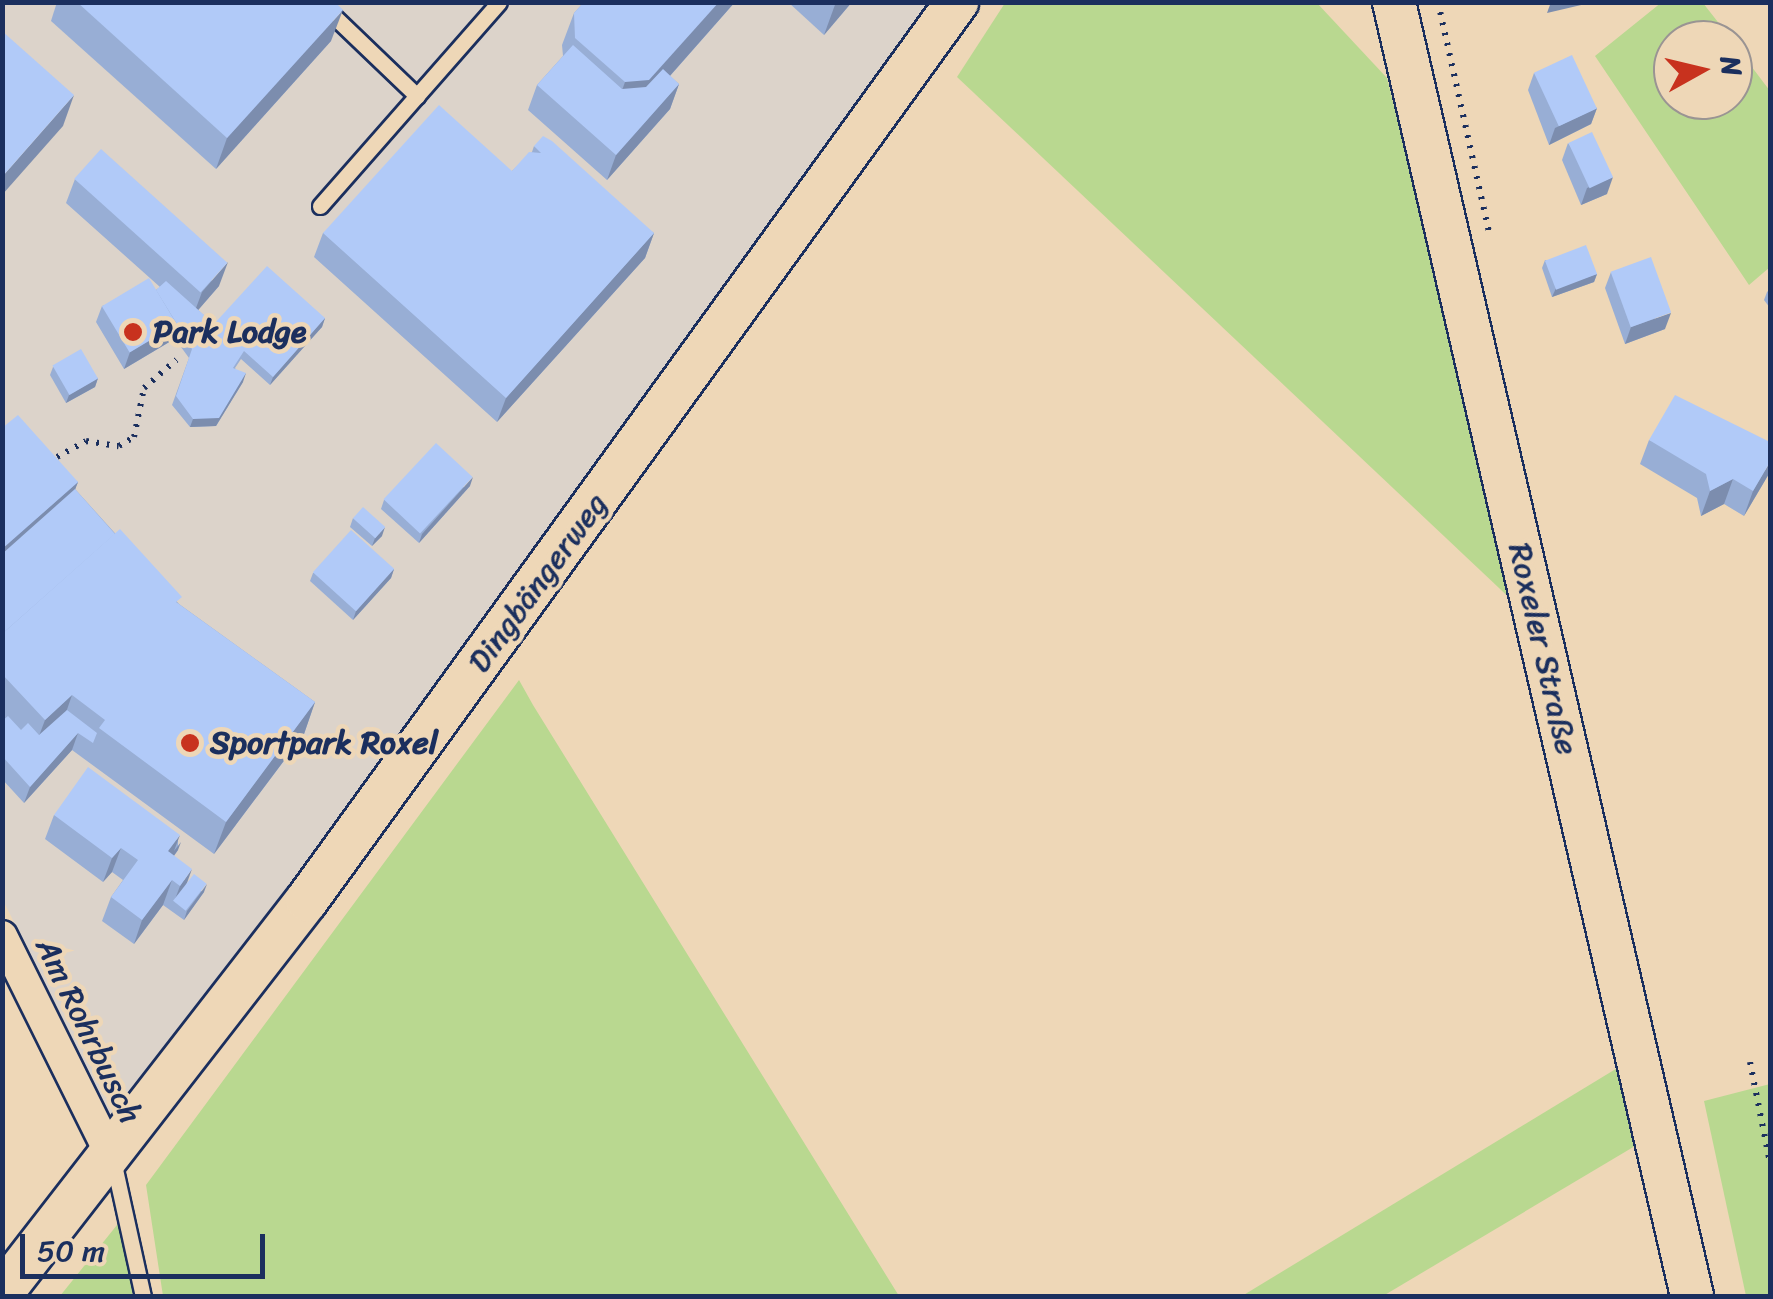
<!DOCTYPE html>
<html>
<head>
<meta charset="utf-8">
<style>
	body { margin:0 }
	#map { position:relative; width:1773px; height:1299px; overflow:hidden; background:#eed7b7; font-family:Sriracha,sans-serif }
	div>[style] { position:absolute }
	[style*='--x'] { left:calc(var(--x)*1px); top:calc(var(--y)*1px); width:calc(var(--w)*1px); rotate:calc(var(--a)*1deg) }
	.built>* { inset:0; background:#dcd3ca }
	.green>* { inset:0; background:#b9d890 }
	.path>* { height:6px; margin-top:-3px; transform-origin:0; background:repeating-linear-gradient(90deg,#1b2f5e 0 2.5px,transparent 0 10.5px) }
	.roads { filter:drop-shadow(2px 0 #1b2f5e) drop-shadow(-2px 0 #1b2f5e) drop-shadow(0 2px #1b2f5e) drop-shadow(0 -2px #1b2f5e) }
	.service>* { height:15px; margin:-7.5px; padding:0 7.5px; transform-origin:7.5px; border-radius:7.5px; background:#eed7b7 }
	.minor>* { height:30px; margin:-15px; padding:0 15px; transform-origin:15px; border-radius:15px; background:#eed7b7 }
	.secondary>* { height:42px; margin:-21px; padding:0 21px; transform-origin:21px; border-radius:21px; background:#eed7b7 }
	.wall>* { inset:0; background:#98aed5 }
	.shaded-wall>* { inset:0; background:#7c8dae }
	.building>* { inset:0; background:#b1caf8; transform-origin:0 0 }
	.dots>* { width:28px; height:28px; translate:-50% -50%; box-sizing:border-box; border:5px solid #eed7b7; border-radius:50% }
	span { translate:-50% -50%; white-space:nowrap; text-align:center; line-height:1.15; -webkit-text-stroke:9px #eed7b7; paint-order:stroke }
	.poi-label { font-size:32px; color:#1b2f5e; font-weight:700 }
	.left { translate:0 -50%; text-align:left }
	.street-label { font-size:32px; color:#1b2f5e }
	.frame { position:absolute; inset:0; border:5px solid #1b2f5e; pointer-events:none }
	.north { position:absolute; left:1653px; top:20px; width:100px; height:100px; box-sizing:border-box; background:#eed7b7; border:2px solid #9a9493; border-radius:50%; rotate:82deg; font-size:28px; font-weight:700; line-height:40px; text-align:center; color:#1b2f5e }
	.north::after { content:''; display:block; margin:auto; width:35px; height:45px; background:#c8321e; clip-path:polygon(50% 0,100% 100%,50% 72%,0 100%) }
	.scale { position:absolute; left:20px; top:1234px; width:245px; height:45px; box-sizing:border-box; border:5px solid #1b2f5e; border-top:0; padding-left:12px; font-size:30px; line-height:35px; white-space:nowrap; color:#1b2f5e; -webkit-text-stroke:8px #eed7b7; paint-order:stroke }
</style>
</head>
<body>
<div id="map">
	<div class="built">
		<i style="clip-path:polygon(3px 3px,934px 3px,114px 1126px,3px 900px)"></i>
	</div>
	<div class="green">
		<i style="clip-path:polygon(1662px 2px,1703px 3px,1732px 40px,1673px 40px,1673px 100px,1733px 100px,1733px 42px,1770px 91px,1770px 267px,1749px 285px,1595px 56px)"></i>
		<i style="clip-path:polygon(1005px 3px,1317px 3px,1387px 78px,1516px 604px,957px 77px)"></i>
		<i style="clip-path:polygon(519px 680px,533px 705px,899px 1296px,163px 1296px,146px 1185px)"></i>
		<i style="clip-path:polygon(1619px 1067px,1635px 1146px,1383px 1296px,1242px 1296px)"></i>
		<i style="clip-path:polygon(1770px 1084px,1770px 1296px,1746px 1296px,1704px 1101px)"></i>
		<i style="clip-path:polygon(121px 1220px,133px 1296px,60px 1296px)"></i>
	</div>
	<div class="path">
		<i style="--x:1438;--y:2;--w:236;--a:77.5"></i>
		<i style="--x:57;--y:457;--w:33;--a:-29"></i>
		<i style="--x:86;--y:441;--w:33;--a:9"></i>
		<i style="--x:119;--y:446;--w:17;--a:-31"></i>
		<i style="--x:134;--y:437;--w:50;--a:-78.5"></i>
		<i style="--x:144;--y:388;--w:43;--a:-41.2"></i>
		<i style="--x:1750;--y:1062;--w:103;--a:78.8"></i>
	</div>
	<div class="roads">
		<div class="service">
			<i style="--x:319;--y:2;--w:136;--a:43.8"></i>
			<i style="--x:320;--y:206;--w:271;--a:-48.7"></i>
			<i style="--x:113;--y:1160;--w:139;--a:77.6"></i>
		</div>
		<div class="minor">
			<i style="--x:2;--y:936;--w:246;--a:63.6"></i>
		</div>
		<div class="secondary">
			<i style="--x:1394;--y:2;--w:1328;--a:77.03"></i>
			<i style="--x:2;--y:1293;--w:497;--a:-52.2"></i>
			<i style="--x:307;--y:900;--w:1109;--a:-54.1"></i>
		</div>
	</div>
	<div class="wall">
		<i style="clip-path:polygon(57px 2px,335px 2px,331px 41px,216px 169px,51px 21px)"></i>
		<i style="clip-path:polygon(584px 2px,735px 2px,670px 76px,679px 84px,670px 109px,607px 180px,528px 110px,537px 85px,563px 56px,562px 45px,574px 13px)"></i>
		<i style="clip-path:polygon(788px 2px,852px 2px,824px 35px)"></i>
		<i style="clip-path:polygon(1534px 73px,1597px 108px,1591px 124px,1549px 145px,1528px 90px)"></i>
		<i style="clip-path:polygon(1568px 143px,1607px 194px,1581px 205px,1562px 160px)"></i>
		<i style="clip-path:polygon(534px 146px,654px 233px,645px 258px,497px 422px,314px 257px,323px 233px,512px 171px,532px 152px)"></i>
		<i style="clip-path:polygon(75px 179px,219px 286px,198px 310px,214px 324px,325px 318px,322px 327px,270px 385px,241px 359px,235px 368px,243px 382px,216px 426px,190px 427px,172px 405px,189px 358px,173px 336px,171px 341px,124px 369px,96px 322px,102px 306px,156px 290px,160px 287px,66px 203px)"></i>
		<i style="clip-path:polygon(1545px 260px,1597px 274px,1594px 282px,1552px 297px,1542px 268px)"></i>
		<i style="clip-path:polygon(1611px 272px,1665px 329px,1625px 344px,1605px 288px)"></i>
		<i style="clip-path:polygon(1770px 289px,1770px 308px,1764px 300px,1767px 292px)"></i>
		<i style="clip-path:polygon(53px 367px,98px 378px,95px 387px,66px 403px,50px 375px)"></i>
		<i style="clip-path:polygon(2px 428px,78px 482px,75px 489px,179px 604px,315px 702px,304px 734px,214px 854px,72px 750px,24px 803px,2px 779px,2px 721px,4px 720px,2px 718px)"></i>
		<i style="clip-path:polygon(1649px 440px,1770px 472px,1744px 516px,1724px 504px,1701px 516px,1697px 498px,1640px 464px)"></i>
		<i style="clip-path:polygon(470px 486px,419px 543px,381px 509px,384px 500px)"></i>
		<i style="clip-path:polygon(353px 518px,382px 536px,372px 546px,350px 527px)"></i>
		<i style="clip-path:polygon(394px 569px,391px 578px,353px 620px,310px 581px,313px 573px)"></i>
		<i style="clip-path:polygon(54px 815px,178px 840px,178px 850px,174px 856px,186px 885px,204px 892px,184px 920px,163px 905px,134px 944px,102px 921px,111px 897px,123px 880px,112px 872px,103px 882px,45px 839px)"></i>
	</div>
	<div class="shaded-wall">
		<i style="clip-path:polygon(719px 2px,735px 2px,638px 112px,614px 113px,625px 82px)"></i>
		<i style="clip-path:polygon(836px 2px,852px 2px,824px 35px)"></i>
		<i style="clip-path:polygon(1551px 2px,1594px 2px,1547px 13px)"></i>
		<i style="clip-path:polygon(343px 10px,331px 41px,216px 169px,227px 138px)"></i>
		<i style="clip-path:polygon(679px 84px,670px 109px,607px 180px,616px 155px)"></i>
		<i style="clip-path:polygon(74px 95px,63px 126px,2px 195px,2px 177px)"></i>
		<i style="clip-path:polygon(1597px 108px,1591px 124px,1549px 145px,1555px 128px)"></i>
		<i style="clip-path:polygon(1613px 177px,1607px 194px,1581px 205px,1587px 188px)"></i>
		<i style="clip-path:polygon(654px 233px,645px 258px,497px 422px,506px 398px)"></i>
		<i style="clip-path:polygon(228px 262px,219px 286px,193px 316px,202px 292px)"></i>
		<i style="clip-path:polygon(1597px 274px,1594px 282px,1552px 297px,1556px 288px)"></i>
		<i style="clip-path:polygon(1671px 313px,1665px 329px,1625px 344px,1631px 327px)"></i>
		<i style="clip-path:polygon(325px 318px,322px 327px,270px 385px,273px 377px)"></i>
		<i style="clip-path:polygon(177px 324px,171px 341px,124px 369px,130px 352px)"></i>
		<i style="clip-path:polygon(246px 373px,243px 382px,216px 426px,190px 427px,193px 419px)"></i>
		<i style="clip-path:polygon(98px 378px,95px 387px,66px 403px,69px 395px)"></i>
		<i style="clip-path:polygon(1770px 462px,1770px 472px,1744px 516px,1753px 491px)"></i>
		<i style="clip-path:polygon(473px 477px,470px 486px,419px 543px,422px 534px)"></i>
		<i style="clip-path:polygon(1733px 479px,1724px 504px,1701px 516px,1710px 491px)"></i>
		<i style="clip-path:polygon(78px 482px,66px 513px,2px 570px,2px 549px)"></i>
		<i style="clip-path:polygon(385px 527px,382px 536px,372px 546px,375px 538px)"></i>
		<i style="clip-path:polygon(394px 569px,391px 578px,353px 620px,356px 611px)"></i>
		<i style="clip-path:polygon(72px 695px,61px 727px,33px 752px,45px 720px)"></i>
		<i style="clip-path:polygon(315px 702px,304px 734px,214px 854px,226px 822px)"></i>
		<i style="clip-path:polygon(78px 733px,72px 750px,24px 803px,30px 787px)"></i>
		<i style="clip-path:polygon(180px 835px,174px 851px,181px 842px,178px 850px,159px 876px,168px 851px)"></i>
		<i style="clip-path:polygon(121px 848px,112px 872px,103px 882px,112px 858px)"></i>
		<i style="clip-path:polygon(192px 869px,183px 894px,174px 902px,180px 886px)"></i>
		<i style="clip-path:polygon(172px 880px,163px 905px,134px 944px,142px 920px)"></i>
		<i style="clip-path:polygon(207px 884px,204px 892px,184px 920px,187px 911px)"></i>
	</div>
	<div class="building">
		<i style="clip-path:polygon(77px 2px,335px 2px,343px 10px,227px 138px)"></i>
		<i style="clip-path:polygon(584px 2px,719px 2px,649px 80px,625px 82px,575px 38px,574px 13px)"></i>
		<i style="clip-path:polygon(2px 31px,74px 95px,2px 177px)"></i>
		<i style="clip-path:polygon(573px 45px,622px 89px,646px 87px,663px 69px,679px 84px,616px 155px,537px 85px)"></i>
		<i style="left:1572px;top:55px;width:59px;height:42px;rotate:65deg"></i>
		<i style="clip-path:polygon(439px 105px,512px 171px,529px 152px,541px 153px,534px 146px,543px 136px,552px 141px,654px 233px,506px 398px,323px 233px)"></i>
		<i style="left:1592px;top:132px;width:50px;height:26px;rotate:65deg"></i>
		<i style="left:101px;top:149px;width:170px;height:40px;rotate:42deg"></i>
		<i style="left:1586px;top:245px;width:31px;height:44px;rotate:69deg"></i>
		<i style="left:1651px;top:257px;width:59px;height:43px;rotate:70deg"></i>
		<i style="clip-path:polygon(267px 266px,325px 318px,273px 377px,244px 351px,233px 368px,246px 373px,219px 418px,193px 419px,176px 396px,192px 349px,176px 327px,177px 324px,156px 290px,166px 281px,214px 324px)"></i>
		<i style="left:149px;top:278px;width:54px;height:55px;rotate:59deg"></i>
		<i style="left:81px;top:349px;width:34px;height:33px;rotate:60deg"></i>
		<i style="clip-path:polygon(1675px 395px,1770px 442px,1770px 462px,1753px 491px,1733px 479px,1710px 491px,1706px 474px,1649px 440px)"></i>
		<i style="clip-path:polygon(18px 415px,78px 482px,2px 549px,2px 428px)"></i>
		<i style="left:436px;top:443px;width:50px;height:77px;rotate:43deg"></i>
		<i style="clip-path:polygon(75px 489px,115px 534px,2px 634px,2px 554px)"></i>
		<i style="left:363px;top:507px;width:30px;height:15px;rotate:42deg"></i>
		<i style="clip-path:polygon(120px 529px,182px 597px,176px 602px,315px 702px,226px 822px,99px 728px,105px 720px,72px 695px,45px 720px,2px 674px,2px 634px)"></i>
		<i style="left:351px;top:530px;width:58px;height:57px;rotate:42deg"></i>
		<i style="clip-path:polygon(67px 710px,97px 733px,93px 743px,78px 733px,30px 787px,2px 756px,2px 721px,8px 716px,21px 730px,28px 723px,39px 735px)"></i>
		<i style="clip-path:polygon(88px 767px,180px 835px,168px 851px,192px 869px,180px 886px,172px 880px,142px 920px,111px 897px,138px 860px,121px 848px,112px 858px,54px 815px)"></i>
		<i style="left:194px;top:874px;width:16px;height:34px;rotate:38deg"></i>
	</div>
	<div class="dots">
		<i style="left:133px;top:332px;background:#c8321e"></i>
		<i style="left:190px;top:743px;background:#c8321e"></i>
	</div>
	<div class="poi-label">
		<span class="left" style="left:153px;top:332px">Park Lodge</span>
		<span class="left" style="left:210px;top:743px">Sportpark Roxel</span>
	</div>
	<div class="street-label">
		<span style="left:538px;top:583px;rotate:-54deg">Dingbängerweg</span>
		<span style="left:1543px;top:649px;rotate:77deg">Roxeler Straße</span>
		<span style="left:88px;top:1031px;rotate:64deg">Am Rohrbusch</span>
	</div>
	<div class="frame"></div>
	<div class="north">N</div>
	<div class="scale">50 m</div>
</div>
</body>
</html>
